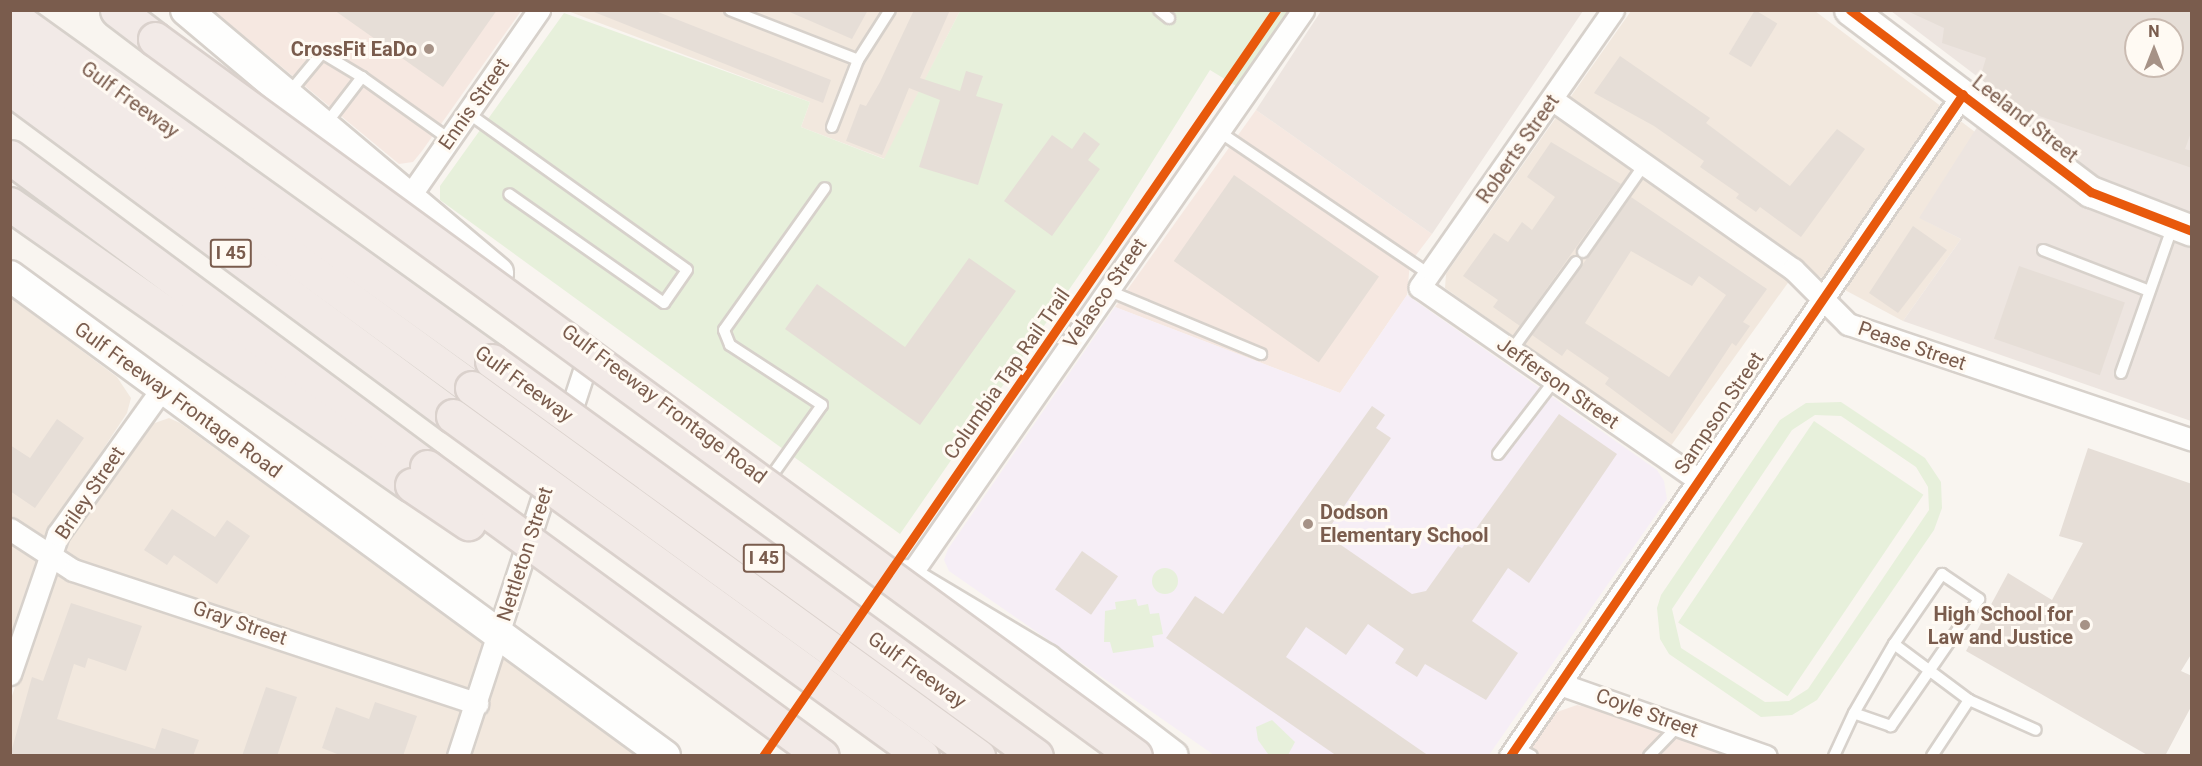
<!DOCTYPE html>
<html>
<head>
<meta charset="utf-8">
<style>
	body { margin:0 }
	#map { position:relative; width:2202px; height:766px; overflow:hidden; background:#f9f5f0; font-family:Roboto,sans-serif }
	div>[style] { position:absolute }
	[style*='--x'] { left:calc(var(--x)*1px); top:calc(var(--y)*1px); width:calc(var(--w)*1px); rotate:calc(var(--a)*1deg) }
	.residential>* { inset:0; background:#f2e8de }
	.commercial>* { inset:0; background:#f6e8e1 }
	.industrial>* { inset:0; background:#ede5e0 }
	.education>* { inset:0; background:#f6eef6 }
	.green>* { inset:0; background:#e7f0db; transform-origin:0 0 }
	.round { border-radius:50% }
	.building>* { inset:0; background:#e6ded7; transform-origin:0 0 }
	.roads { filter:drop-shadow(2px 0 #d7d1cb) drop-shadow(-2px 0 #d7d1cb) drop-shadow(0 2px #d7d1cb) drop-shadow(0 -2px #d7d1cb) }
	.lane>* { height:10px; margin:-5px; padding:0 5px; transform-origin:5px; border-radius:5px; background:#fefefd }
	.street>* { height:21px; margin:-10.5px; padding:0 10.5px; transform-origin:10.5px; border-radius:10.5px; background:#fefefd }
	.secondary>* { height:30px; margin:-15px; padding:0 15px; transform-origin:15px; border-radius:15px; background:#fefefd }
	.highway>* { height:33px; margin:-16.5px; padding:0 16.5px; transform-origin:16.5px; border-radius:16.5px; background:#f2eae7 }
	.bridges { filter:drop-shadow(2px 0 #dad1cc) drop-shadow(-2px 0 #dad1cc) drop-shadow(0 2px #dad1cc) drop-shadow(0 -2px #dad1cc) }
	.highway-bridge>* { height:33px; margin:-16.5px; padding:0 16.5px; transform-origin:16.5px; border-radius:16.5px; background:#f2eae7 }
	.cycleway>* { height:9px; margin:-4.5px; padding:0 4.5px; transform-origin:4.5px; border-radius:4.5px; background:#e8590c }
	.dots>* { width:16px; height:16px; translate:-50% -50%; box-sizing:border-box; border:3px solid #fffaf3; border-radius:50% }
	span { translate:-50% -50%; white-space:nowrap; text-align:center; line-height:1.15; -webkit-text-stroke:6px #fffaf3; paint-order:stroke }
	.shield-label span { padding:2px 4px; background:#fffaf3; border:2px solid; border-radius:4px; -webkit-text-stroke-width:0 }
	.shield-label { font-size:18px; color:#7a5c4d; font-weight:700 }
	.poi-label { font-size:20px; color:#7a5c4d; font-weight:700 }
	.right { translate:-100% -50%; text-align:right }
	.left { translate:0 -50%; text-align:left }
	.street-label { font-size:20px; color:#7a5c4d }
	.frame { position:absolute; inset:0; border:12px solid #7a5c4d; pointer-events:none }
	.north { position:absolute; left:2124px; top:18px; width:60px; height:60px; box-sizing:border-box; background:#fffaf3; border:2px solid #cabbb1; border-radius:50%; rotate:0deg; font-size:16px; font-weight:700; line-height:24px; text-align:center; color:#7a5c4d }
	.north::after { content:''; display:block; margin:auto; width:21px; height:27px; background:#a69286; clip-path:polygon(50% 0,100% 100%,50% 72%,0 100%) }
</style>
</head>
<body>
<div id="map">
	<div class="residential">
		<i style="clip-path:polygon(565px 10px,960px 11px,885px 159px,801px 127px,810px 102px)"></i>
		<i style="clip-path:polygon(1631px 11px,1815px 11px,1975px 132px,1920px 218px,1961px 239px,1903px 321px,1800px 266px,1670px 447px,1445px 288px,1446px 274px)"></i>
		<i style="clip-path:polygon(11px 298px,117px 377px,131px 398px,127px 413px,53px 525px,11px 640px)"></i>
		<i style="clip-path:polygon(169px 418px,180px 423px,639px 755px,11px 756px,11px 699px,63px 543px,152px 424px)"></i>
	</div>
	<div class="commercial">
		<i style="clip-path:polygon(214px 11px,521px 11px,422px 151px,413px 162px,399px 164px)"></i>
		<i style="clip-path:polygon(1256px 110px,1432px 234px,1410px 263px,1407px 295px,1340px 393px,1115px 307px)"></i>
		<i style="clip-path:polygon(1577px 705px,1601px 710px,1730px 755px,1526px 756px,1557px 712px)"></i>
	</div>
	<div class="industrial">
		<i style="clip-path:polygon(1321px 11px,1321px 10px,1583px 11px,1432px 234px,1256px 110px)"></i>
		<i style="clip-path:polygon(evenodd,1891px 11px,2191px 11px,2191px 421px,1903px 321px,1961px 239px,1919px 218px,1999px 93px,1891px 11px,2136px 30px,2172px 30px,2172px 66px,2136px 66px,2136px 30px)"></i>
	</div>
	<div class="education">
		<i style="clip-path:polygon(1407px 295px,1657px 470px,1664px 481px,1667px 499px,1489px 755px,1214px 755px,949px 571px,944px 560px,948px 549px,1115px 307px,1340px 393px)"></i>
	</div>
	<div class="green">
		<i style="clip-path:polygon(960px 11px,1294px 11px,1241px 89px,1210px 70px,1102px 242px,900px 534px,440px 200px,440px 186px,564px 13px,810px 102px,801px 127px,884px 159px)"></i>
		<i style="clip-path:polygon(evenodd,1841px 402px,1925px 458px,1941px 482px,1942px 508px,1934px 530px,1817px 700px,1792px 715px,1761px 717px,1669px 654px,1660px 639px,1657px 608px,1661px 595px,1780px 420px,1806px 403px,1841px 402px,1815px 415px,1841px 416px,1916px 467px,1928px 487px,1929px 510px,1808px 689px,1789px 701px,1765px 702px,1681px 648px,1672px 609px,1792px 430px,1815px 415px)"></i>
		<i style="left:1814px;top:421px;width:132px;height:243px;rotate:34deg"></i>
		<i class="round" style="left:1152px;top:568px;width:26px;height:26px"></i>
		<i style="clip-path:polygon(1136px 599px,1138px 606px,1148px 604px,1150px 614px,1159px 613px,1163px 634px,1152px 636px,1154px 647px,1113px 653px,1110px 642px,1104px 642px,1105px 611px,1116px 609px,1115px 602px)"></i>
		<i style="clip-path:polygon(1272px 720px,1295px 742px,1288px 755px,1268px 754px,1258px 740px,1256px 727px)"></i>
	</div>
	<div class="building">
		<i style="clip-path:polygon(334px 10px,497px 10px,443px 87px)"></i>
		<i style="clip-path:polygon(589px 10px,653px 10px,831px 80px,823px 103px)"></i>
		<i style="clip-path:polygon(785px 10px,868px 10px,852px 39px)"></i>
		<i style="clip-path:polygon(914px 10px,950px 10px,920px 78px,960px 91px,966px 71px,983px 76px,976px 96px,1003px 104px,978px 185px,919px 167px,940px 100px,909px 88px,882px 155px,846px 141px,860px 104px,866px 106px,880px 82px)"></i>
		<i style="left:1755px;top:10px;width:26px;height:51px;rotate:31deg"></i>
		<i style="clip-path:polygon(evenodd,1905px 10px,2192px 10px,2192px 130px,2185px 149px,2192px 151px,2192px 168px,2013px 107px,1980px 78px,1986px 58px,1942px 43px,1944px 28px,1905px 10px,2136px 30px,2172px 30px,2172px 66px,2136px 66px,2136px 30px)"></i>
		<i style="clip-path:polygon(1620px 56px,1710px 118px,1706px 123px,1790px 186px,1837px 129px,1865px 149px,1801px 237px,1760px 207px,1756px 212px,1736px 198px,1739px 194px,1700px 167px,1704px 161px,1654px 126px,1594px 93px)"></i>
		<i style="clip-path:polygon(1084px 132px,1100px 144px,1088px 160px,1100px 169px,1052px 236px,1004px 201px,1052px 135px,1072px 149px)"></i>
		<i style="clip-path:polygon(1551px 142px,1621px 184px,1520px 326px,1493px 307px,1498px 300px,1463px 276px,1494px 233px,1508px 242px,1522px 222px,1532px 230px,1555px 197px,1527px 177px)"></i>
		<i style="left:1234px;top:175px;width:177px;height:105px;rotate:35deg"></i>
		<i style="clip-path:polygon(evenodd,1631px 197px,1767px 289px,1743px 322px,1750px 326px,1736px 346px,1732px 343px,1672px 434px,1605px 384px,1609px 378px,1567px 349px,1562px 356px,1532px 335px,1631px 197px,1631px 251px,1692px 286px,1699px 276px,1726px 295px,1669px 377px,1585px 323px,1631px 251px)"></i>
		<i style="clip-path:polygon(1913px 226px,1947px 250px,1898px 313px,1869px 293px)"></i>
		<i style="clip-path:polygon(969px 258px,1016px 291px,920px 425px,785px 329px,817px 284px,905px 347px)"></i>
		<i style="left:2019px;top:266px;width:112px;height:77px;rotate:19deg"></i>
		<i style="clip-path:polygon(1372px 406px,1385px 415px,1376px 428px,1391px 438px,1325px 534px,1412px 594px,1426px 591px,1458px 546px,1462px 548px,1559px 414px,1617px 454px,1529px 583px,1508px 568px,1472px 621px,1518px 653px,1486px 700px,1425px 664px,1417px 677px,1395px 663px,1404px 649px,1368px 624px,1346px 655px,1306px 627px,1286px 657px,1429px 756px,1337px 756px,1166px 638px,1195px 596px,1223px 614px)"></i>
		<i style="clip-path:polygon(57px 419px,84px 438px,35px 508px,10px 491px,10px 445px,30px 458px)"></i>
		<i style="clip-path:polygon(2088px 448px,2192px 484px,2192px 653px,2181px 671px,2192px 676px,2192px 705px,2165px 756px,2149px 756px,1966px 651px,2008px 573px,2052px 600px,2083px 543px,2059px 536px)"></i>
		<i style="clip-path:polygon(172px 509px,215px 537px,227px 520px,250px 536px,217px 584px,174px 555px,167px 565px,144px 550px)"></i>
		<i style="left:1082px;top:551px;width:44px;height:47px;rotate:35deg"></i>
		<i style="clip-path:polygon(71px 603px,142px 626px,126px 671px,88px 658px,85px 668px,74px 664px,57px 719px,155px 749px,162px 728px,199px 740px,193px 756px,10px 756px,32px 677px,43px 681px)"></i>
		<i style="clip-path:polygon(266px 687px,297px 697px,277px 756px,242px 756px)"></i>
		<i style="clip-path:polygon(375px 702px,417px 716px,403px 756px,342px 756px,322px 748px,336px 707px,369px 719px)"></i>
	</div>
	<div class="roads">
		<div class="lane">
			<i style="--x:730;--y:10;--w:137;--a:21.3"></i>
			<i style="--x:858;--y:60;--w:59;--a:-57.4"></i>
			<i style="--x:1159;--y:10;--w:13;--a:39"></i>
			<i style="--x:362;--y:77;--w:107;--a:35.5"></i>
			<i style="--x:288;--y:94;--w:53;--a:-50.3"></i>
			<i style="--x:322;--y:53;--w:47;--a:31"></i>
			<i style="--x:362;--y:77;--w:61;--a:127.6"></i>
			<i style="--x:468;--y:113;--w:269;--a:35.6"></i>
			<i style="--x:687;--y:270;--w:40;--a:124.9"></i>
			<i style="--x:664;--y:303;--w:189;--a:-144.9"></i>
			<i style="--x:832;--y:127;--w:72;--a:-68.8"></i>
			<i style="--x:1218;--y:131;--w:255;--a:34.1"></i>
			<i style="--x:2043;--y:250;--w:114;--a:21.1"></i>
			<i style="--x:1583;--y:252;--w:106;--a:-55"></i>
			<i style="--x:1107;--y:290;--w:167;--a:22.6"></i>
			<i style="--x:1511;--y:351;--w:110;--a:-53.9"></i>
			<i style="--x:2121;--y:373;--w:157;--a:-70.6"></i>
			<i style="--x:1498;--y:454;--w:92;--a:-52.5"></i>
			<i style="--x:768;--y:481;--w:93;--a:-54.6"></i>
			<i style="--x:822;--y:405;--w:110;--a:-146.9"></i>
			<i style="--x:730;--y:345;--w:16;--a:-112"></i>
			<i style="--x:724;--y:330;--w:174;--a:-54.6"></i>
			<i style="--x:1894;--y:644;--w:94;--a:36.7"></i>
			<i style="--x:1969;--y:700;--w:67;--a:123.5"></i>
			<i style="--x:1969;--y:700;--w:73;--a:24.1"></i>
			<i style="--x:1516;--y:747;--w:18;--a:29"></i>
			<i style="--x:1649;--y:756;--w:43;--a:-45.9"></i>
			<i style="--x:1834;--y:756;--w:47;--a:-65.1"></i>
			<i style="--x:1854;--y:713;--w:80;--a:-59.9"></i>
			<i style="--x:1894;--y:644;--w:85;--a:-55.6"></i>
			<i style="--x:1942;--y:574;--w:45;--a:34"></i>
			<i style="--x:1979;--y:599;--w:155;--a:124.7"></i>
			<i style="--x:1891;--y:726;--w:39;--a:-161"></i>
		</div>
		<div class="street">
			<i style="--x:1613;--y:10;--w:338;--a:124.9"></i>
			<i style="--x:1420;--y:287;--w:336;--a:34.7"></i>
			<i style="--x:1553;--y:100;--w:294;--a:35.2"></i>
			<i style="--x:1793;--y:269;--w:78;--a:45"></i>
			<i style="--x:1848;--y:324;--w:363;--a:18.6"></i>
			<i style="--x:409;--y:197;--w:228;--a:-55.2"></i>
			<i style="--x:10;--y:529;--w:75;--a:33.1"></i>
			<i style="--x:73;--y:570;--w:426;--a:18.3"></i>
			<i style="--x:908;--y:578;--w:692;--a:-55.18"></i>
			<i style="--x:10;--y:674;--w:148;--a:-71.1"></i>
			<i style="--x:58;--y:534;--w:178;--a:-54.4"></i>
			<i style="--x:1560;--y:684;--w:218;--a:19.3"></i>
			<i style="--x:458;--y:756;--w:424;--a:-71.9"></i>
			<i style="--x:1510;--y:756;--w:802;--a:-55.62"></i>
		</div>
		<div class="secondary">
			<i style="--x:186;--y:10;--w:408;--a:40.1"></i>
			<i style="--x:1850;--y:10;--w:302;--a:37.1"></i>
			<i style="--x:2091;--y:192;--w:108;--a:21.1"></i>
			<i style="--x:10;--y:276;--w:812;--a:36.23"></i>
			<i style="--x:905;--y:575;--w:165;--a:30.9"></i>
			<i style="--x:1047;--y:660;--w:158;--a:37.3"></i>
		</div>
		<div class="highway">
			<i style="--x:117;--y:10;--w:48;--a:37.3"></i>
			<i style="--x:10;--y:15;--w:593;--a:35.67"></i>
			<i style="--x:10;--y:51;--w:572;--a:36.11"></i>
			<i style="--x:10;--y:88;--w:551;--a:36.52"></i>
			<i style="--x:10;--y:157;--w:520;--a:36.63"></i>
			<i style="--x:10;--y:204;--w:490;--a:35"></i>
		</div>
	</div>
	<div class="bridges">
		<div class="highway-bridge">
			<i style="--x:155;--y:39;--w:1214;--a:36.19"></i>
			<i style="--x:492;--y:361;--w:672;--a:35.98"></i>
			<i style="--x:472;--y:388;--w:626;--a:36.03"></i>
			<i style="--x:453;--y:416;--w:579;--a:35.94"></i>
			<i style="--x:427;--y:467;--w:489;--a:36.2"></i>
			<i style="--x:412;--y:485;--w:68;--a:34.2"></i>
		</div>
	</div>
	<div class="cycleway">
		<i style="--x:1850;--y:10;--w:302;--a:37.1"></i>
		<i style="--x:2091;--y:192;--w:108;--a:21.1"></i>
		<i style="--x:763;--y:756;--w:905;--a:-55.48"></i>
		<i style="--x:1510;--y:756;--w:802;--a:-55.62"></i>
	</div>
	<div class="dots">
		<i style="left:429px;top:49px;background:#a69286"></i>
		<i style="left:1308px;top:524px;background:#a69286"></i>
		<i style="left:2085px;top:625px;background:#a69286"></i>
	</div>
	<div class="shield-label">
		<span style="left:231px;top:253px">I 45</span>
		<span style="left:764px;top:558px">I 45</span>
	</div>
	<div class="poi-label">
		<span class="right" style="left:417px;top:49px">CrossFit EaDo</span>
		<span class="left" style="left:1320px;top:524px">Dodson<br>Elementary School</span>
		<span class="right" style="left:2073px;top:626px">High School for<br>Law and Justice</span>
	</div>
	<div class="street-label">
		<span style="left:130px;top:100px;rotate:36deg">Gulf Freeway</span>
		<span style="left:474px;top:104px;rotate:-55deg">Ennis Street</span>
		<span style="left:2025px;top:119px;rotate:38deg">Leeland Street</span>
		<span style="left:1518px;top:149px;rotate:-55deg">Roberts Street</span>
		<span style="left:1105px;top:293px;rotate:-55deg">Velasco Street</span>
		<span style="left:1912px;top:346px;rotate:19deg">Pease Street</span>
		<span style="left:1007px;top:374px;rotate:-55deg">Columbia Tap Rail Trail</span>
		<span style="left:1558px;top:383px;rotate:35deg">Jefferson Street</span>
		<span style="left:524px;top:384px;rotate:36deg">Gulf Freeway</span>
		<span style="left:178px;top:400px;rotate:36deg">Gulf Freeway Frontage Road</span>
		<span style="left:664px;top:404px;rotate:37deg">Gulf Freeway Frontage Road</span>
		<span style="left:1719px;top:413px;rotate:-56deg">Sampson Street</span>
		<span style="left:90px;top:493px;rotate:-56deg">Briley Street</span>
		<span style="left:525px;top:554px;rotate:-72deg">Nettleton Street</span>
		<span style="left:240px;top:623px;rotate:19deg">Gray Street</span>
		<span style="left:917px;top:670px;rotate:36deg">Gulf Freeway</span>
		<span style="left:1647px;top:713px;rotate:20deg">Coyle Street</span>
	</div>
	<div class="frame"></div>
	<div class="north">N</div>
</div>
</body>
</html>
